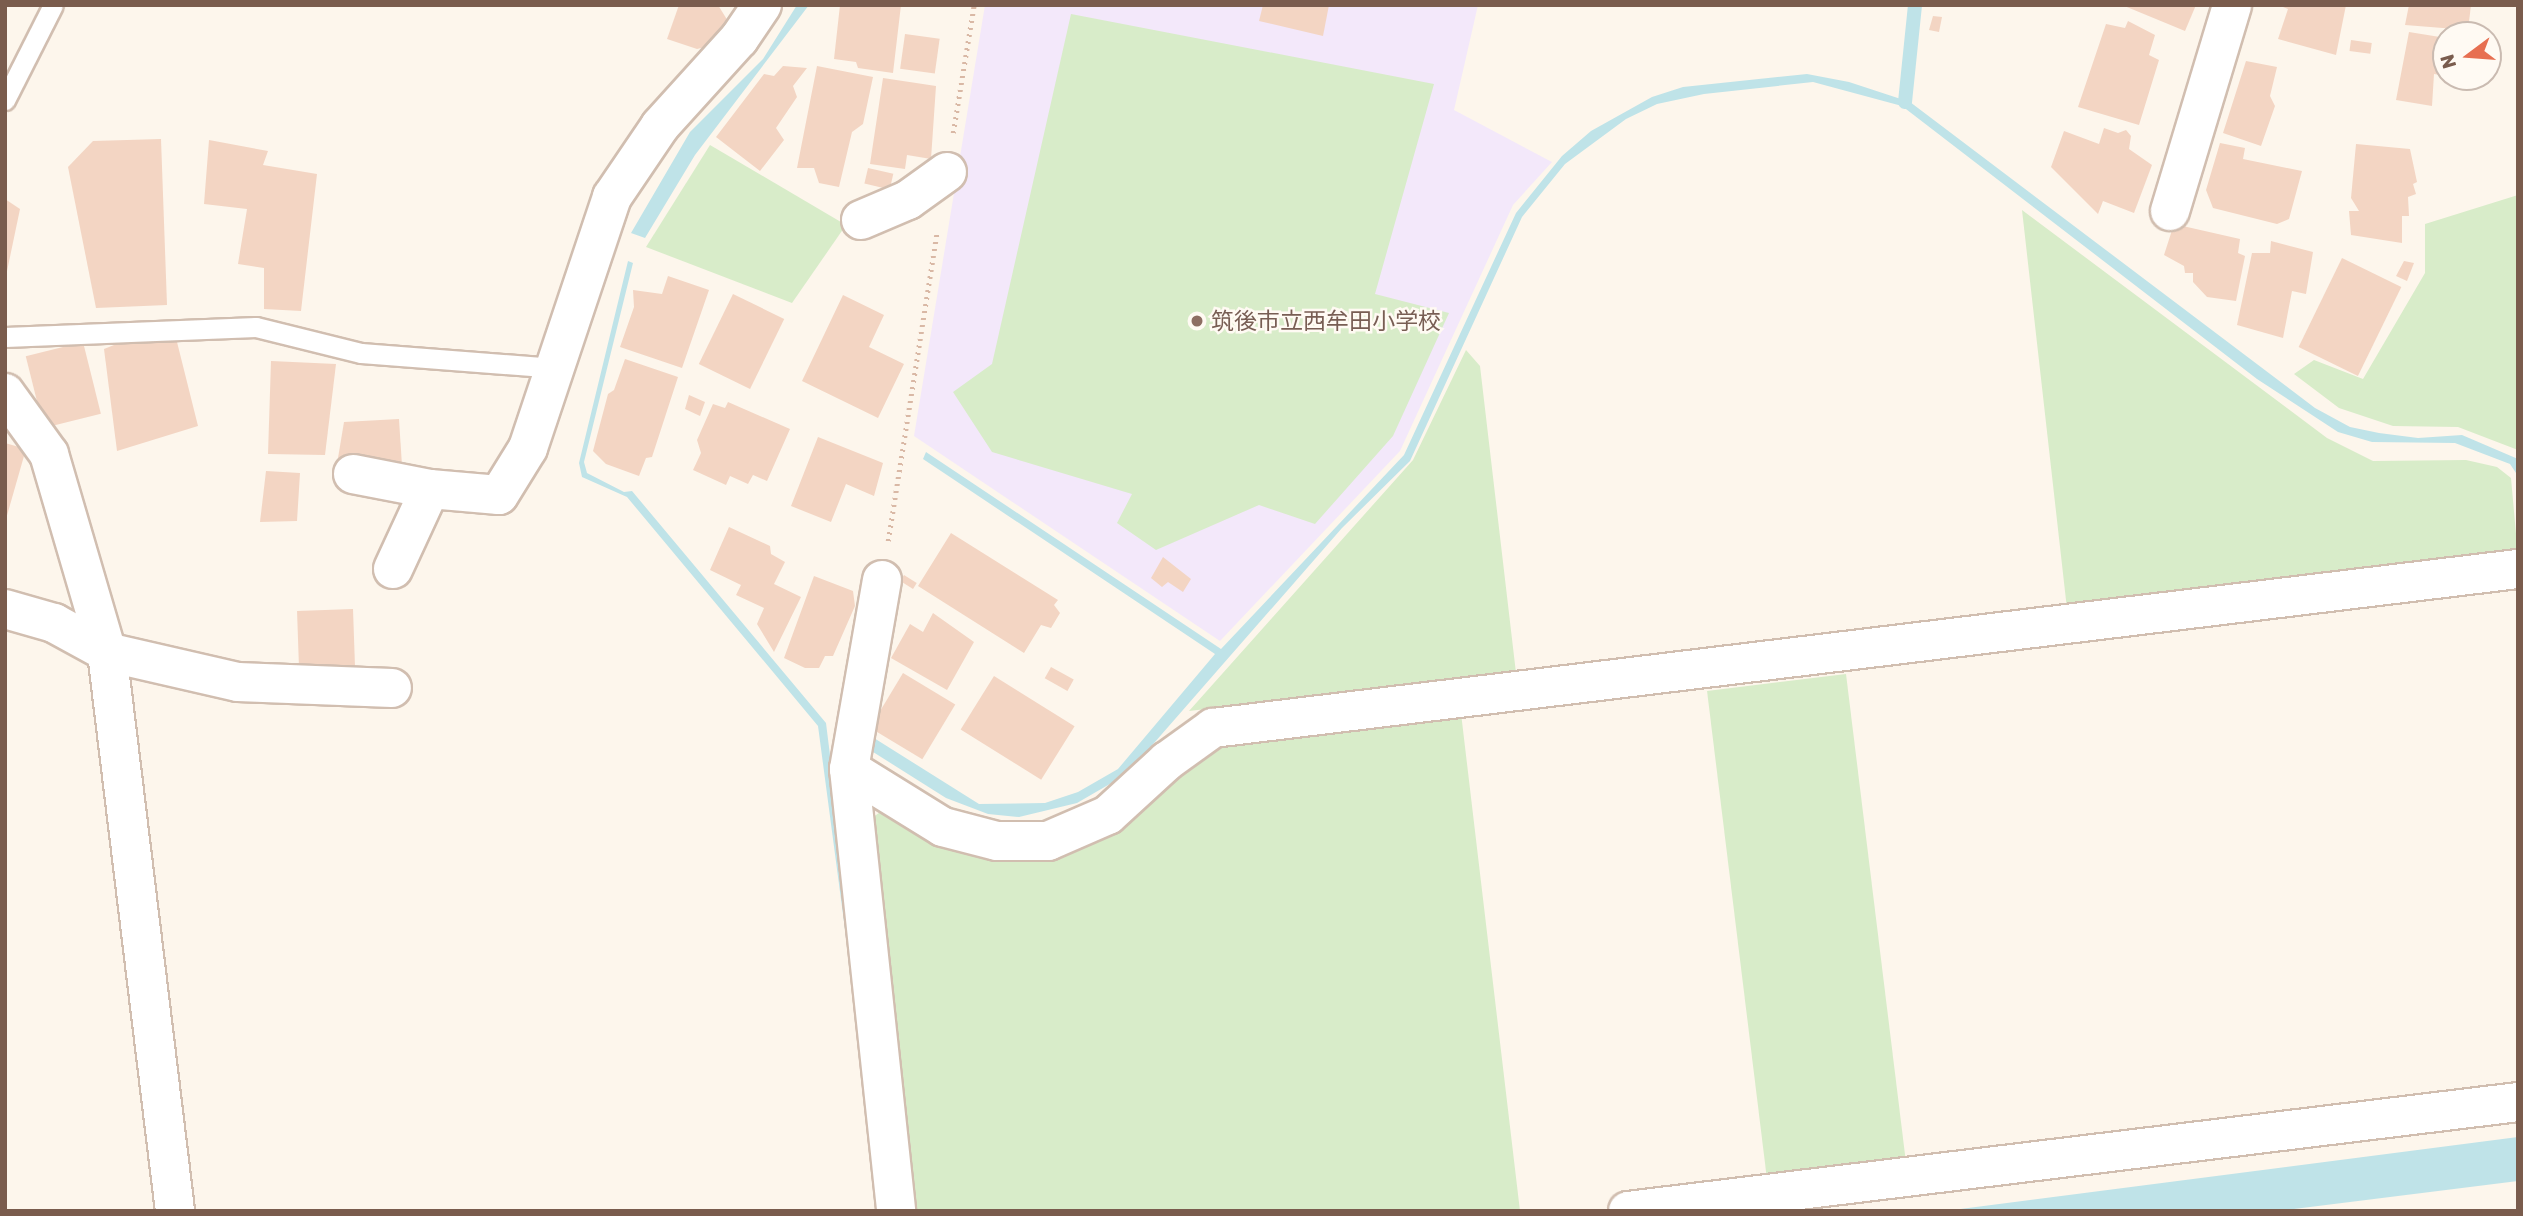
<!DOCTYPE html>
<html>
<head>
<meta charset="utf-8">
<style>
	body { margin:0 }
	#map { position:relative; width:2523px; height:1216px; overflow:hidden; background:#fdf6ec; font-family:Rubik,"Noto Sans JP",sans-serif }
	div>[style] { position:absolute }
	.education>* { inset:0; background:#f3e8fa }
	.green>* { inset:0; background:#d8ecc9; transform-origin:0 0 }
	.water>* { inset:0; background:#bfe3e8 }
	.stream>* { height:14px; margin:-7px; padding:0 7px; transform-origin:7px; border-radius:7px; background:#bfe3e8 }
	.building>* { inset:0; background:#f3d5c3; transform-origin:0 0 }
	.path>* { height:4.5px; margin-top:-2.25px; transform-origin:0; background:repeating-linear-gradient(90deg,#d9b8a5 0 2px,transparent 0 7px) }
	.roads { filter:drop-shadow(2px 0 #d1beb0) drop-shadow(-2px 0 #d1beb0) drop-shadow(0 2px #d1beb0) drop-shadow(0 -2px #d1beb0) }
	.lane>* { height:19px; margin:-9.5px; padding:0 9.5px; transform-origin:9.5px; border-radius:9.5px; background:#fff }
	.street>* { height:38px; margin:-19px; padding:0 19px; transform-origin:19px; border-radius:19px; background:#fff }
	.dots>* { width:19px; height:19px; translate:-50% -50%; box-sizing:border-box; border:4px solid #fffaf3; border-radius:50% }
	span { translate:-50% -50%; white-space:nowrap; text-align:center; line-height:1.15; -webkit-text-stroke:5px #fffaf3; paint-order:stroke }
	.education-label { font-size:23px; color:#785e54 }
	.left { translate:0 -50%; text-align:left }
	.frame { position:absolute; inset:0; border:7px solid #7a5c4d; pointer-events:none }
	.north { position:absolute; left:2432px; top:21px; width:70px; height:70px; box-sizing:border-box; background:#fffaf3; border:2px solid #cabbb1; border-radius:50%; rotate:254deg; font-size:19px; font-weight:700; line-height:28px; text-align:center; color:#7a5c4d }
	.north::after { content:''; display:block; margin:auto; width:24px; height:32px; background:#e76f51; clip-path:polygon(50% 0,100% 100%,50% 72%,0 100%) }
</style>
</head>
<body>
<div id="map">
	<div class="education">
		<i style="clip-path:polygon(985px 5px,1478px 5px,1454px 110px,1552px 162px,1513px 205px,1400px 451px,1220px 641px,914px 436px)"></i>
	</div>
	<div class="green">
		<i style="clip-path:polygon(1071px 14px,1434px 84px,1375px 294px,1449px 313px,1393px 436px,1315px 524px,1259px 505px,1156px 550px,1117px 523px,1132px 494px,992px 452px,953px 392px,992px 364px)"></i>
		<i style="clip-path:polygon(710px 145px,846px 225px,792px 303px,646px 247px)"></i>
		<i style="clip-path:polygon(2518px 195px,2518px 450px,2458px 427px,2393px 426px,2339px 408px,2294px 374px,2314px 360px,2363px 379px,2425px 273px,2425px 224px)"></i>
		<i style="clip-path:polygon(2022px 210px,2327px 438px,2373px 461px,2466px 460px,2497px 467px,2511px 478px,2518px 556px,2067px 609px)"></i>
		<i style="clip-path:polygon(1466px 350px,1480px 366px,1516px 673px,1189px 711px,1413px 460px)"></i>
		<i style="left:1846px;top:674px;width:493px;height:140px;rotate:83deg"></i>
		<i style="clip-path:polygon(1461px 713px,1520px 1211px,913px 1211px,865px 823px,883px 810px,1040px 856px,1212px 741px)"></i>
	</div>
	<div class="water">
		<i style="clip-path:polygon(797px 5px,809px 5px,695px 155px,645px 238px,631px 233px,690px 132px,763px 59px)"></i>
		<i style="clip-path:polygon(1807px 74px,1849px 82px,1910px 102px,2315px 408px,2350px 427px,2379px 433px,2418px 438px,2462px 435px,2518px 459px,2518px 476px,2510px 464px,2455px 443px,2372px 442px,2338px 432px,2257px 379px,1902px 106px,1813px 82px,1704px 94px,1657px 104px,1626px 119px,1565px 164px,1522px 217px,1410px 461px,1342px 528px,1127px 774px,1077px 803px,1019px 817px,988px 814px,946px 798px,862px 745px,866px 733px,979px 804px,1045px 803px,1078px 792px,1118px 769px,1215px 654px,923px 459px,926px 452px,1221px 649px,1404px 455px,1516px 213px,1562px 156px,1591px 131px,1652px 97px,1683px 87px)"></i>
		<i style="clip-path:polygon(628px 261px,633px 263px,584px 462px,587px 473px,624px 492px,632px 491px,826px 723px,870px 1076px,861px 1050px,818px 726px,627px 497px,582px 477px,579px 463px)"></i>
		<i style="clip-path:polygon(2518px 1137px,2518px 1181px,2279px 1211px,1945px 1211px)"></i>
	</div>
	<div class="stream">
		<i style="left:1905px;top:102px;width:98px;rotate:-84.1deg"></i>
	</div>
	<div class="building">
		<i style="clip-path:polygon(679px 5px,718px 5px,739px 39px,697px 49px,667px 39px)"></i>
		<i style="clip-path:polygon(840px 5px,901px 5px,893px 73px,858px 68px,856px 62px,834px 59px)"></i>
		<i style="clip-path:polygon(1263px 5px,1329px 5px,1323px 36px,1259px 21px)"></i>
		<i style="clip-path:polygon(2122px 5px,2196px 5px,2185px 31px)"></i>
		<i style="clip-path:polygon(2278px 5px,2346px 5px,2336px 55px,2278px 39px,2288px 9px)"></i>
		<i style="clip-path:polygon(2409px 5px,2471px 5px,2468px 30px,2405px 25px)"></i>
		<i style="clip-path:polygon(1933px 16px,1942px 17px,1939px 32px,1929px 30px)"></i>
		<i style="clip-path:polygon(2128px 21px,2155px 35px,2149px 55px,2159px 60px,2139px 125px,2078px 107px,2106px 24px,2125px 28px)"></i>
		<i style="clip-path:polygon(2409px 32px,2446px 38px,2446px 76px,2434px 74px,2432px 106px,2396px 100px)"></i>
		<i style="left:905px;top:34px;width:35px;height:35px;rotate:8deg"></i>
		<i style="left:2351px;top:40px;width:21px;height:11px;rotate:8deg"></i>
		<i style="clip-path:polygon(2246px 61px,2277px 67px,2270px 96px,2275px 106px,2261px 146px,2223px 133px)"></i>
		<i style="clip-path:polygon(783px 66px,807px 68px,793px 86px,797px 97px,776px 128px,784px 140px,760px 171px,716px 137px,764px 74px,774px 76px)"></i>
		<i style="clip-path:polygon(817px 66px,873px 77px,863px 124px,852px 132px,839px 187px,819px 183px,814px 168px,797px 168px)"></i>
		<i style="clip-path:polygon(883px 78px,936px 86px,931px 159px,907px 155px,905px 169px,870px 164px)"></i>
		<i style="clip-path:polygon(2104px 128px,2118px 133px,2126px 130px,2131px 136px,2129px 149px,2152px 165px,2134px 213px,2103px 201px,2098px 214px,2051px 167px,2064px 131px,2099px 144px)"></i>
		<i style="clip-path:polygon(161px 139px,167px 305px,96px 308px,68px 167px,93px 141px)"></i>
		<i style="clip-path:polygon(209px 140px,268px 151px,263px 165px,317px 174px,301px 311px,264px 309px,264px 268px,238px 264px,247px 209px,204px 204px)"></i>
		<i style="clip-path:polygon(2220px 143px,2245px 148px,2243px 159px,2302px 171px,2289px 219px,2277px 224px,2213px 208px,2206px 190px)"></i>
		<i style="clip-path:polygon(2356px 144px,2410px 149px,2417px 182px,2413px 184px,2416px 194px,2408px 197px,2409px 216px,2402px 216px,2402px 243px,2351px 235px,2349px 211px,2359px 211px,2351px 198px)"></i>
		<i style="left:868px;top:168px;width:26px;height:16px;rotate:13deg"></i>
		<i style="clip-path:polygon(5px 199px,20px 209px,6px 276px,5px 276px)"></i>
		<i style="clip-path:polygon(2174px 224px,2240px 239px,2238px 253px,2245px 256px,2236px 301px,2207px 297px,2193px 282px,2193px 273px,2185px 273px,2184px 266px,2164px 255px)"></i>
		<i style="clip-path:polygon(2271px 241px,2313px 252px,2306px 294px,2292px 291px,2283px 338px,2237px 325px,2252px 253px,2270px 253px)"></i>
		<i style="left:2342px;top:258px;width:66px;height:99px;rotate:26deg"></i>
		<i style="clip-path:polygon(2404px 261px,2414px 263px,2407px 281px,2396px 276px)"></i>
		<i style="clip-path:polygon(668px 276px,709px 290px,682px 368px,620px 347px,634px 307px,633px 290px,662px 294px)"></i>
		<i style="left:733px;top:294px;width:57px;height:78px;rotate:26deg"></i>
		<i style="clip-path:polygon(843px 295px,884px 315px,869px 347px,904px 364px,878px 418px,802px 381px)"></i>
		<i style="clip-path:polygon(172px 322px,198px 426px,117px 451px,104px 349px)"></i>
		<i style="left:83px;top:342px;width:74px;height:59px;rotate:76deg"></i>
		<i style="clip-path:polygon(625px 359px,678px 377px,652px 457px,646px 458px,639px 476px,606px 464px,593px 451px,608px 394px,614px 390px)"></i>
		<i style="clip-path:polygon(271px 361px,336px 364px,325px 455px,268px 454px)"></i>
		<i style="clip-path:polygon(689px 395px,705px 402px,700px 416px,685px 409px)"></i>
		<i style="clip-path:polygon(728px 402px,790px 429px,767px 481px,753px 475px,748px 484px,730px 476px,726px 485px,693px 470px,701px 453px,697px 440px,713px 404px,725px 408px)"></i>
		<i style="clip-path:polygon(399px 419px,402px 466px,337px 464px,344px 422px)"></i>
		<i style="clip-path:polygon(818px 437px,883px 463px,874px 496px,846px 484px,831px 522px,791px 506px)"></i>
		<i style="clip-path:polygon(5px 443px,26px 449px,6px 519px,5px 519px)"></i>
		<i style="clip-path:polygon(266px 471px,300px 473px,297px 521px,260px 522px)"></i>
		<i style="clip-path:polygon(729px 527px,770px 546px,771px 554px,785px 562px,774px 584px,801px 597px,774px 652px,757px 624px,764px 608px,736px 595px,741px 585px,710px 570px)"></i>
		<i style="clip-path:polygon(951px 533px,1058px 600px,1054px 605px,1060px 613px,1051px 628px,1041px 625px,1024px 653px,918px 586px)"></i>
		<i style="clip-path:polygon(1163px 557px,1191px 579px,1183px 592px,1168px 582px,1162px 587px,1151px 578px)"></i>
		<i style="left:904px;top:575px;width:15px;height:7px;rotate:32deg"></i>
		<i style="clip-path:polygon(814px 576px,853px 591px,855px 606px,833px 656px,825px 656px,819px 668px,805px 668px,784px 658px)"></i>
		<i style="left:353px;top:609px;width:63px;height:56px;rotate:88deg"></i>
		<i style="clip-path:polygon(933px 613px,974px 642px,947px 690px,891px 658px,910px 624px,923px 632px)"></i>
		<i style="left:1051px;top:667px;width:26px;height:13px;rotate:29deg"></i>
		<i style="left:903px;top:673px;width:61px;height:64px;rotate:31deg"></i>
		<i style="left:994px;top:676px;width:95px;height:63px;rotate:32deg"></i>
	</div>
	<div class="path">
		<i style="left:953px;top:133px;width:130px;rotate:-80.7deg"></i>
		<i style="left:888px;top:541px;width:313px;rotate:-81deg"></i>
	</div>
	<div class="roads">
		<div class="lane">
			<i style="left:5px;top:100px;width:106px;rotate:-63.2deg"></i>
			<i style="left:5px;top:337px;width:251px;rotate:-2.3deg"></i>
			<i style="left:256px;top:327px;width:108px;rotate:13.9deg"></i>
			<i style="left:361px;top:353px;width:197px;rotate:4.4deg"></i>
		</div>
		<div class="street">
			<i style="left:2170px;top:211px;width:215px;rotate:-73.2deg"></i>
			<i style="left:861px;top:220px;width:51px;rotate:-23.1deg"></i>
			<i style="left:908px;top:200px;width:48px;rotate:-35.7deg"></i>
			<i style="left:5px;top:393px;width:75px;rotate:54.2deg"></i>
			<i style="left:49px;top:454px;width:206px;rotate:73.7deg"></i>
			<i style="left:107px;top:652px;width:563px;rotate:83.06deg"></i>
			<i style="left:353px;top:474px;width:78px;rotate:11deg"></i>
			<i style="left:430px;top:489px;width:69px;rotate:5deg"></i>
			<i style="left:499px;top:495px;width:55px;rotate:-58.3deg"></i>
			<i style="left:528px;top:448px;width:265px;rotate:-71.5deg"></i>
			<i style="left:612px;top:197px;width:86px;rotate:-55.9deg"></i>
			<i style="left:660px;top:126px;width:118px;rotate:-47.8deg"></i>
			<i style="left:739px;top:39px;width:41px;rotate:-55.9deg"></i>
			<i style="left:393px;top:569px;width:88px;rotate:-65.2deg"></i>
			<i style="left:882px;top:580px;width:192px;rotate:99.9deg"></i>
			<i style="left:849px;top:769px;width:444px;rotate:83.9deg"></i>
			<i style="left:5px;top:609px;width:51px;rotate:15.9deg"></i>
			<i style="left:54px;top:623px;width:60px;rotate:28.7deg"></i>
			<i style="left:107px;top:652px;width:134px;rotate:12.9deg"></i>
			<i style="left:238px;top:682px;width:154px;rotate:2.2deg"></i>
			<i style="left:849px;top:769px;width:110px;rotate:31.7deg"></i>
			<i style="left:943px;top:827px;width:56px;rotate:14.5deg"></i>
			<i style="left:997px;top:841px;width:51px"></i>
			<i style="left:1048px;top:841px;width:65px;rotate:-23.4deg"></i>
			<i style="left:1108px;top:815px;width:80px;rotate:-42.5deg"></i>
			<i style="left:1167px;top:761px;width:57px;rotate:-35.7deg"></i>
			<i style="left:1213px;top:728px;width:1315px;rotate:-6.95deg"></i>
			<i style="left:1628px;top:1211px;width:897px;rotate:-6.98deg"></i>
		</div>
	</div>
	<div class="dots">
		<i style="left:1197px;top:321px;background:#8d6e63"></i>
	</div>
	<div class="education-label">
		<span class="left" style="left:1211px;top:321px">筑後市立西牟田小学校</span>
	</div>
	<div class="frame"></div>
	<div class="north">N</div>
</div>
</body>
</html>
